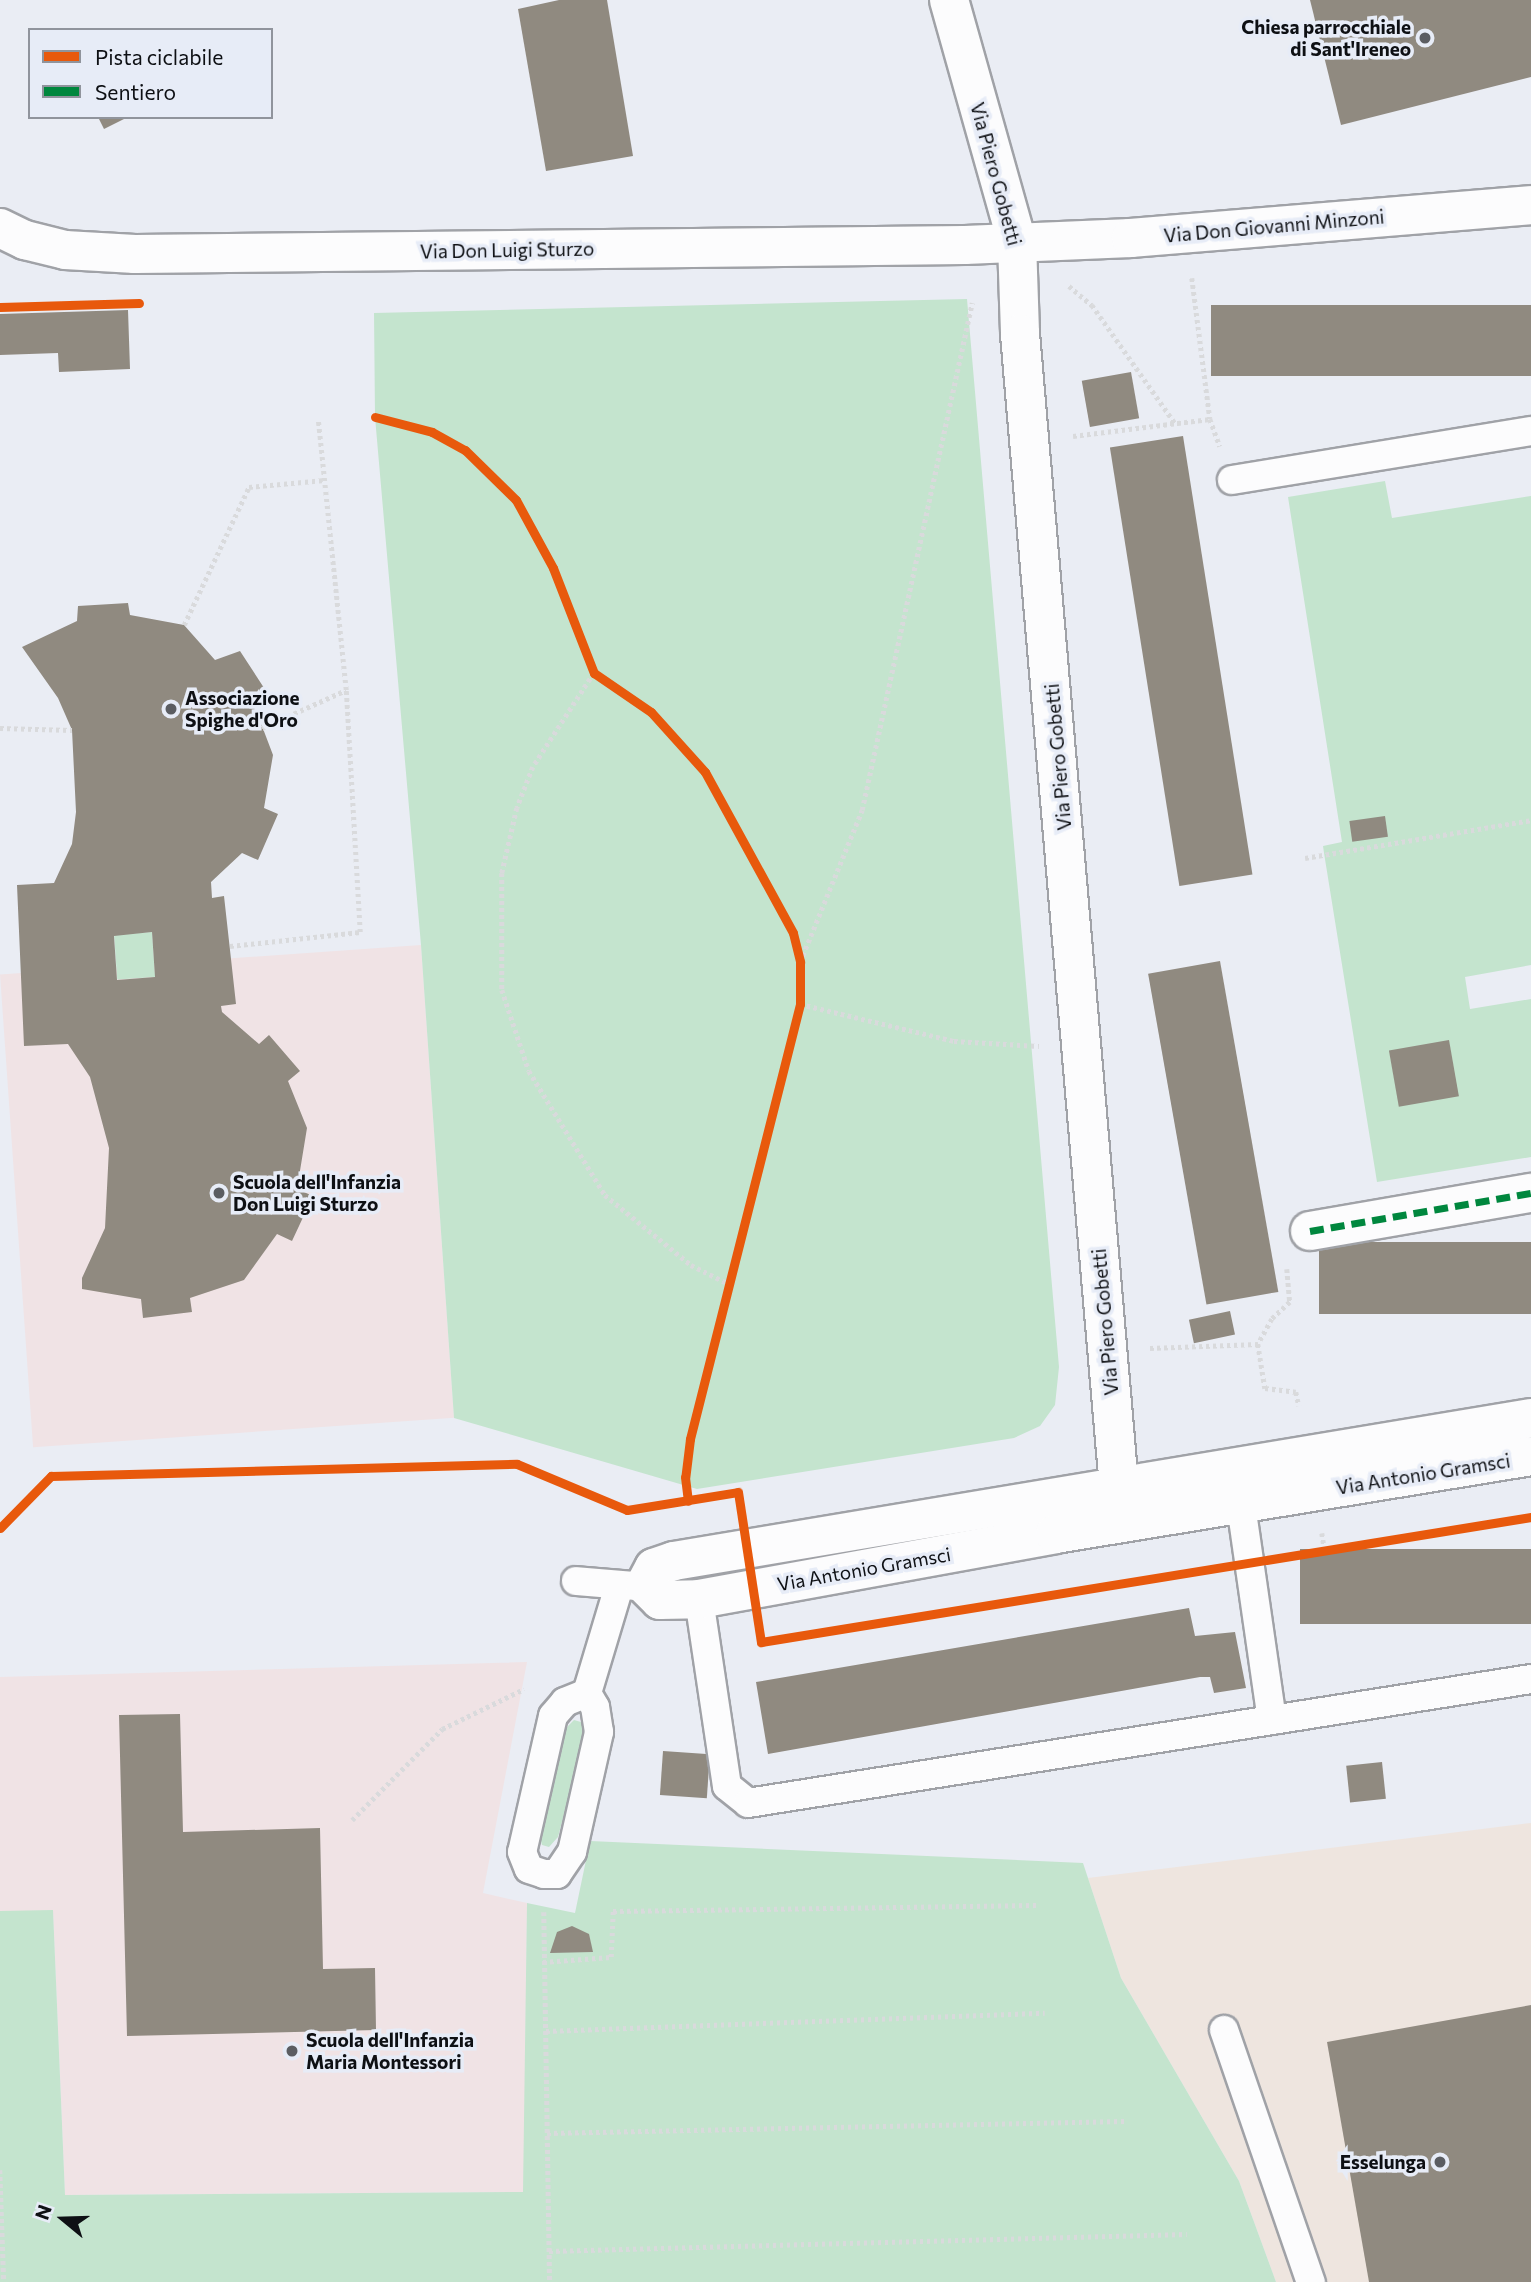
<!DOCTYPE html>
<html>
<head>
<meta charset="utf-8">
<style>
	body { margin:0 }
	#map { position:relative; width:1531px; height:2282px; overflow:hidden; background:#eaedf4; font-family:Commissioner,sans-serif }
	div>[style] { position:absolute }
	.commercial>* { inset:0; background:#eee5df }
	.education>* { inset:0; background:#f0e3e5; transform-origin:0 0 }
	.green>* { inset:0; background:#c4e4ce; transform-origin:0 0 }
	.building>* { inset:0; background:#908a80; transform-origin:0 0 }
	.path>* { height:4.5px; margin-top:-2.25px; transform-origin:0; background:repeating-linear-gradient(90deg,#d9dadc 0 3.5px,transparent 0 7px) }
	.roads { filter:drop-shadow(2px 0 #a0a2a7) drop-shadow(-2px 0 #a0a2a7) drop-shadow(0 2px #a0a2a7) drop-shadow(0 -2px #a0a2a7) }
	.lane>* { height:28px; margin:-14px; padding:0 14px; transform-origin:14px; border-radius:14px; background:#fcfcfd }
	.street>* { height:38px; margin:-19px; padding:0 19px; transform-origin:19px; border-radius:19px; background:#fcfcfd }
	.quiet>* { height:7px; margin-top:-3.5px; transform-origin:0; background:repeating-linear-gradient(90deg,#00873e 0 14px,transparent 0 21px) }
	.cycleway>* { height:9px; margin:-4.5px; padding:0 4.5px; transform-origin:4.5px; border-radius:4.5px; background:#e8590c }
	.dots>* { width:19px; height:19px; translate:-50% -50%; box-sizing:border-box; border:4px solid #e7ecf7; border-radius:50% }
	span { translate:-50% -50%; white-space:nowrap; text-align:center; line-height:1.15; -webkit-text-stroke:7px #e7ecf7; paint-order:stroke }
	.poi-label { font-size:19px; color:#0e1014; font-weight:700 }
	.right { translate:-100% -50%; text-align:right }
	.left { translate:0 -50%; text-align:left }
	.street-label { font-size:19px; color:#0e1014 }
	.legend { position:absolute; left:28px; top:28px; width:245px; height:91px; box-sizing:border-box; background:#e7ecf7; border:2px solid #90949c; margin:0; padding:9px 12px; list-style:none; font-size:21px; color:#0e1014 }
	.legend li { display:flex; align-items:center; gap:14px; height:35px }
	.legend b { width:35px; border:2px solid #90949c }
	.north { position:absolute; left:28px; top:2184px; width:70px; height:70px; -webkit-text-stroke:5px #e7ecf7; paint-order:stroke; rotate:289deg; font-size:19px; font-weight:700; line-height:28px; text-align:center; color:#0e1014 }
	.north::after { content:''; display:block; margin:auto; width:24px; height:32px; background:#0e1014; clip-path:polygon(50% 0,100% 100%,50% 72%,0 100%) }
</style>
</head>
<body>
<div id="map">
	<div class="commercial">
		<i style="clip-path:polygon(1531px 1823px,1531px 2282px,1276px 2282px,1239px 2181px,1121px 1978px,1088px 1878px)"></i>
	</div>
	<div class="education">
		<i style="left:421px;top:945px;width:474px;height:422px;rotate:86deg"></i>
		<i style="clip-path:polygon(527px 1662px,483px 1893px,527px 1903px,524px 2192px,65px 2195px,53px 1911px,0 1911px,0 1677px)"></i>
	</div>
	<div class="green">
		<i style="clip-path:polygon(967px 299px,1059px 1367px,1055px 1405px,1040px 1426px,1014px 1438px,697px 1489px,454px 1418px,421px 945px,375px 417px,374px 313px)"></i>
		<i style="clip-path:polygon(1385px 481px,1392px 518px,1531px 496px,1531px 965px,1465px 977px,1470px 1009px,1531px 999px,1531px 1157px,1377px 1182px,1324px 853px,1323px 846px,1342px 842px,1288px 497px)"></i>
		<i style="left:152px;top:932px;width:45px;height:38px;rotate:86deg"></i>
		<i style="clip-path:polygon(574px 1720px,581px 1722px,585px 1735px,558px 1837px,549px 1847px,542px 1845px,539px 1834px,566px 1728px)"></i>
		<i style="clip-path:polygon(590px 1841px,1083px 1863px,1121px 1978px,1239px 2181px,1276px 2282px,0 2282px,0 1911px,53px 1910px,65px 2195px,523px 2192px,527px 1903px,575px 1913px)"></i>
	</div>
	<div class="building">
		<i style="clip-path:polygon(559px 0,607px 0,633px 156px,546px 171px,518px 9px)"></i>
		<i style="clip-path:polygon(1310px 0,1531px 0,1531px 77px,1341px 125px)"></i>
		<i style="clip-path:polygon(98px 117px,128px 117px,104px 129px)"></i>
		<i style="left:1531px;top:305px;width:71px;height:320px;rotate:90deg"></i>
		<i style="clip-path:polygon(128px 310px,130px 369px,59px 372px,58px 353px,0 355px,0 314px)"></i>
		<i style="left:1131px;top:372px;width:47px;height:50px;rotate:80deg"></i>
		<i style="left:1183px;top:436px;width:444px;height:74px;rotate:81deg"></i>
		<i style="clip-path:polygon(evenodd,128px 603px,130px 615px,184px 625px,215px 660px,240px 651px,266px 691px,254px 705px,273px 755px,264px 808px,278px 814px,258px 860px,242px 853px,211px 882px,212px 898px,224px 896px,236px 1004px,221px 1006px,222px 1012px,259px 1044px,269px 1035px,300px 1071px,288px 1081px,307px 1128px,297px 1189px,313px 1196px,292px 1241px,277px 1234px,244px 1280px,190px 1298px,192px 1312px,143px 1318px,141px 1299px,82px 1289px,82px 1278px,105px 1228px,109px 1148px,90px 1077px,68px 1044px,24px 1046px,17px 885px,54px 883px,72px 844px,76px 812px,72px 730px,58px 698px,22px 647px,77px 621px,78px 606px,128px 603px,152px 932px,155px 977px,117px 980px,114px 936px,152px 932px)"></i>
		<i style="left:1385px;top:816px;width:21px;height:36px;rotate:82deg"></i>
		<i style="left:1220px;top:961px;width:336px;height:73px;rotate:80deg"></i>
		<i style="left:1449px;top:1040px;width:57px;height:61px;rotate:80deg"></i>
		<i style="left:1531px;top:1242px;width:72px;height:212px;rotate:90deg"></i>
		<i style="left:1230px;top:1311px;width:24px;height:42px;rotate:78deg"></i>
		<i style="left:1531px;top:1549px;width:75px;height:231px;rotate:90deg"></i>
		<i style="clip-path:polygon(1189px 1608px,1195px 1636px,1235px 1632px,1246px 1688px,1214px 1693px,1210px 1677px,1200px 1677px,768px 1754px,756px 1682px)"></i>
		<i style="clip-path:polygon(180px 1714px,183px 1832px,320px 1828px,323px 1969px,375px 1968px,376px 2030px,127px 2036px,119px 1715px)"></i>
		<i style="left:663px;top:1751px;width:47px;height:44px;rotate:4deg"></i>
		<i style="left:1382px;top:1762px;width:37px;height:36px;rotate:84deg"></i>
		<i style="clip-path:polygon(572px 1926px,589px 1934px,593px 1952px,550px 1953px,557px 1932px)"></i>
		<i style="clip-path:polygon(1531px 2005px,1531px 2282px,1369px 2282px,1327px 2042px)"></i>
	</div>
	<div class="path">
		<i style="left:1192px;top:278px;width:142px;rotate:82.7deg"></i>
		<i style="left:1069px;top:286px;width:30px;rotate:40deg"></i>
		<i style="left:1092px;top:305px;width:144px;rotate:54.9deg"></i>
		<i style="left:1073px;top:436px;width:138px;rotate:-7.1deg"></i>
		<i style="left:1210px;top:419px;width:29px;rotate:70deg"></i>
		<i style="left:184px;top:625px;width:153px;rotate:-64.8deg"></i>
		<i style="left:249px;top:487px;width:76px;rotate:-5.3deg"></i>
		<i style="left:594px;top:673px;width:112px;rotate:123deg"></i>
		<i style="left:533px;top:767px;width:44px;rotate:111.3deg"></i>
		<i style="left:517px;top:808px;width:67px;rotate:103deg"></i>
		<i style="left:502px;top:873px;width:117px;rotate:90deg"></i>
		<i style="left:502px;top:990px;width:85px;rotate:71.6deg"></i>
		<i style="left:529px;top:1071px;width:145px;rotate:58.5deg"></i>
		<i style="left:605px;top:1195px;width:111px;rotate:39.1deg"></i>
		<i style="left:691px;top:1265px;width:42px;rotate:26.6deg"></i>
		<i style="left:0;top:728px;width:72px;rotate:1.6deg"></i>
		<i style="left:262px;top:728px;width:92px;rotate:-24.3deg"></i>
		<i style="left:1305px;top:858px;width:229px;rotate:-9.5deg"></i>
		<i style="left:230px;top:946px;width:131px;rotate:-6.1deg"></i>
		<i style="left:360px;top:932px;width:242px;rotate:-93.3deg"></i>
		<i style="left:346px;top:690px;width:271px;rotate:-95.9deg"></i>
		<i style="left:800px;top:962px;width:164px;rotate:-67.8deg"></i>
		<i style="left:862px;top:810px;width:519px;rotate:-77.76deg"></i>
		<i style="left:800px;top:1004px;width:158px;rotate:13.5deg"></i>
		<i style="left:954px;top:1041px;width:85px;rotate:3.4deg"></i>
		<i style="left:1287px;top:1269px;width:33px;rotate:85deg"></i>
		<i style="left:1290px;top:1302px;width:25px;rotate:137deg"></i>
		<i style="left:1272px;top:1319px;width:29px;rotate:119deg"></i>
		<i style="left:1258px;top:1344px;width:45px;rotate:81deg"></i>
		<i style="left:1265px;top:1388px;width:31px;rotate:7deg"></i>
		<i style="left:1296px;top:1392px;width:14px;rotate:78deg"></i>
		<i style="left:1150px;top:1348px;width:108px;rotate:-2.1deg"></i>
		<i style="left:1322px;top:1533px;width:18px;rotate:81deg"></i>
		<i style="left:352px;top:1820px;width:128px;rotate:-45.3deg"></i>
		<i style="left:442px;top:1729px;width:91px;rotate:-26deg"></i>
		<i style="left:544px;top:1912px;width:370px;rotate:89.1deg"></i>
		<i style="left:543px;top:1962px;width:68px;rotate:-4.2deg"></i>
		<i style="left:611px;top:1957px;width:46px;rotate:-87.5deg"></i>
		<i style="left:613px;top:1911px;width:423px;rotate:-0.8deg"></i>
		<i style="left:546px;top:2031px;width:499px;rotate:-2.1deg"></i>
		<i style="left:547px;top:2133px;width:578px;rotate:-1.19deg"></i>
		<i style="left:0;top:2170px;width:112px;rotate:88deg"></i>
		<i style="left:549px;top:2251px;width:638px;rotate:-1.53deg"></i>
	</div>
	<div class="roads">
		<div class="lane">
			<i style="left:1232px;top:480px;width:303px;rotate:-9.3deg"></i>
			<i style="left:1241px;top:1505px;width:217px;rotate:81.8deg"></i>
			<i style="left:576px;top:1581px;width:59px;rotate:4.8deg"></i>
			<i style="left:699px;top:1599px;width:189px;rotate:81.5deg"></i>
			<i style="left:727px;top:1786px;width:27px;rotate:39deg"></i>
			<i style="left:748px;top:1803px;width:793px;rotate:-9deg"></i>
			<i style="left:587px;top:1693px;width:24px;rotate:158deg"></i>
			<i style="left:565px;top:1702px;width:18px;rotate:131deg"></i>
			<i style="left:553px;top:1716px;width:139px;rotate:102.8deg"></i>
			<i style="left:522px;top:1852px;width:18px;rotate:68deg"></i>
			<i style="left:529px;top:1869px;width:16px;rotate:18deg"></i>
			<i style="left:544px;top:1874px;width:13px"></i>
			<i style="left:557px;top:1874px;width:27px;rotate:-56deg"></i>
			<i style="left:572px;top:1852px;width:123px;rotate:-77.3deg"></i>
			<i style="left:599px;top:1732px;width:25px;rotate:-99deg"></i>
			<i style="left:595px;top:1707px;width:16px;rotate:-120deg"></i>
			<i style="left:587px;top:1693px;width:112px;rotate:-73.3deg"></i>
			<i style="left:1224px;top:2030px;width:267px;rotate:71deg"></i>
		</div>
		<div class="street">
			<i style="left:949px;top:0;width:251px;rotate:74.3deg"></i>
			<i style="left:1017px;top:242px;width:92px;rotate:88.1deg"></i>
			<i style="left:1020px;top:334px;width:1180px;rotate:85.09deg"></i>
			<i style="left:0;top:228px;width:28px;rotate:26deg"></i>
			<i style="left:25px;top:240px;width:41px;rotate:14deg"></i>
			<i style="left:65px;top:250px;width:70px;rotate:3.3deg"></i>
			<i style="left:135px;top:254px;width:830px;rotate:-0.62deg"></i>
			<i style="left:965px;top:245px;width:166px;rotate:-2.4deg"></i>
			<i style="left:1131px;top:238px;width:401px;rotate:-4.7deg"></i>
			<i style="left:1310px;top:1231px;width:224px;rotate:-9.8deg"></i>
			<i style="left:1531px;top:1418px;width:869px;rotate:170.53deg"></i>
			<i style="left:674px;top:1561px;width:21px;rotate:161deg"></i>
			<i style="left:654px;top:1568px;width:19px;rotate:118deg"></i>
			<i style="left:645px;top:1585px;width:21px;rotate:45deg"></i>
			<i style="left:660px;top:1600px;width:39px;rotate:-1deg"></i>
			<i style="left:699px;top:1599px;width:362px;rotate:-10.3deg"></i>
			<i style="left:1055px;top:1534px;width:482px;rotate:-9.3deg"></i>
		</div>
	</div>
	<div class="quiet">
		<i style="left:1310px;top:1231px;width:224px;rotate:-9.8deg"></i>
	</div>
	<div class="cycleway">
		<i style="left:0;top:307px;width:139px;rotate:-1.6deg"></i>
		<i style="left:375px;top:417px;width:59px;rotate:14.7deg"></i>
		<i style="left:432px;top:432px;width:38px;rotate:29deg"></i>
		<i style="left:465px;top:450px;width:71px;rotate:44.4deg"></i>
		<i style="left:516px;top:500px;width:77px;rotate:61.4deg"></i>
		<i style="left:553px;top:568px;width:113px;rotate:68.7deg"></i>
		<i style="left:594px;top:673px;width:69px;rotate:34.4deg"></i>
		<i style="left:651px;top:712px;width:81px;rotate:48deg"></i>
		<i style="left:705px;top:772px;width:183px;rotate:61.3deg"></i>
		<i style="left:793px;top:933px;width:30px;rotate:76deg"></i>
		<i style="left:800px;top:962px;width:42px;rotate:90deg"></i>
		<i style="left:800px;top:1004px;width:449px;rotate:104.2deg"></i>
		<i style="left:690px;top:1439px;width:38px;rotate:97deg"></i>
		<i style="left:685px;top:1477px;width:24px;rotate:83deg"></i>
		<i style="left:0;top:1528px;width:73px;rotate:-45.6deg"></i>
		<i style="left:51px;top:1476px;width:466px;rotate:-1.5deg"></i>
		<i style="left:517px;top:1464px;width:119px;rotate:22.7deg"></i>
		<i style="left:627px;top:1510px;width:112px;rotate:-9.2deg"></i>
		<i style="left:738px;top:1492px;width:152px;rotate:81.3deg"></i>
		<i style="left:761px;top:1642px;width:780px;rotate:-9.22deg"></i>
	</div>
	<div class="dots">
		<i style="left:1425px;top:38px;background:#5b5d62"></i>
		<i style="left:171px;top:709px;background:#5b5d62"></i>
		<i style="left:219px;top:1193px;background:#5b5d62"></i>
		<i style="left:292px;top:2051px;background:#5b5d62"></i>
		<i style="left:1440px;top:2162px;background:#5b5d62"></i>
	</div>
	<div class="poi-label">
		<span class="right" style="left:1411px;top:38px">Chiesa parrocchiale<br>di Sant'Ireneo</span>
		<span class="left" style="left:185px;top:709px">Associazione<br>Spighe d'Oro</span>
		<span class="left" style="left:233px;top:1193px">Scuola dell'Infanzia<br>Don Luigi Sturzo</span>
		<span class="left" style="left:306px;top:2051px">Scuola dell'Infanzia<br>Maria Montessori</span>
		<span class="right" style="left:1426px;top:2162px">Esselunga</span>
	</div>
	<div class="street-label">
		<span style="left:996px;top:174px;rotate:75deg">Via Piero Gobetti</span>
		<span style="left:1274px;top:226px;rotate:-5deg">Via Don Giovanni Minzoni</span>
		<span style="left:507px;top:250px;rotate:-1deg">Via Don Luigi Sturzo</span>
		<span style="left:1058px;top:757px;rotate:-95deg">Via Piero Gobetti</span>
		<span style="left:1105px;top:1322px;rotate:-95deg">Via Piero Gobetti</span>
		<span style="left:1423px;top:1474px;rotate:-9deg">Via Antonio Gramsci</span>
		<span style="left:864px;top:1569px;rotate:-10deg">Via Antonio Gramsci</span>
	</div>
	<ul class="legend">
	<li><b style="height:9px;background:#e8590c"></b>Pista ciclabile</li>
	<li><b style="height:9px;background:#00873e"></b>Sentiero</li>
	</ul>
	<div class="north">N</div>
</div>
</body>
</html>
